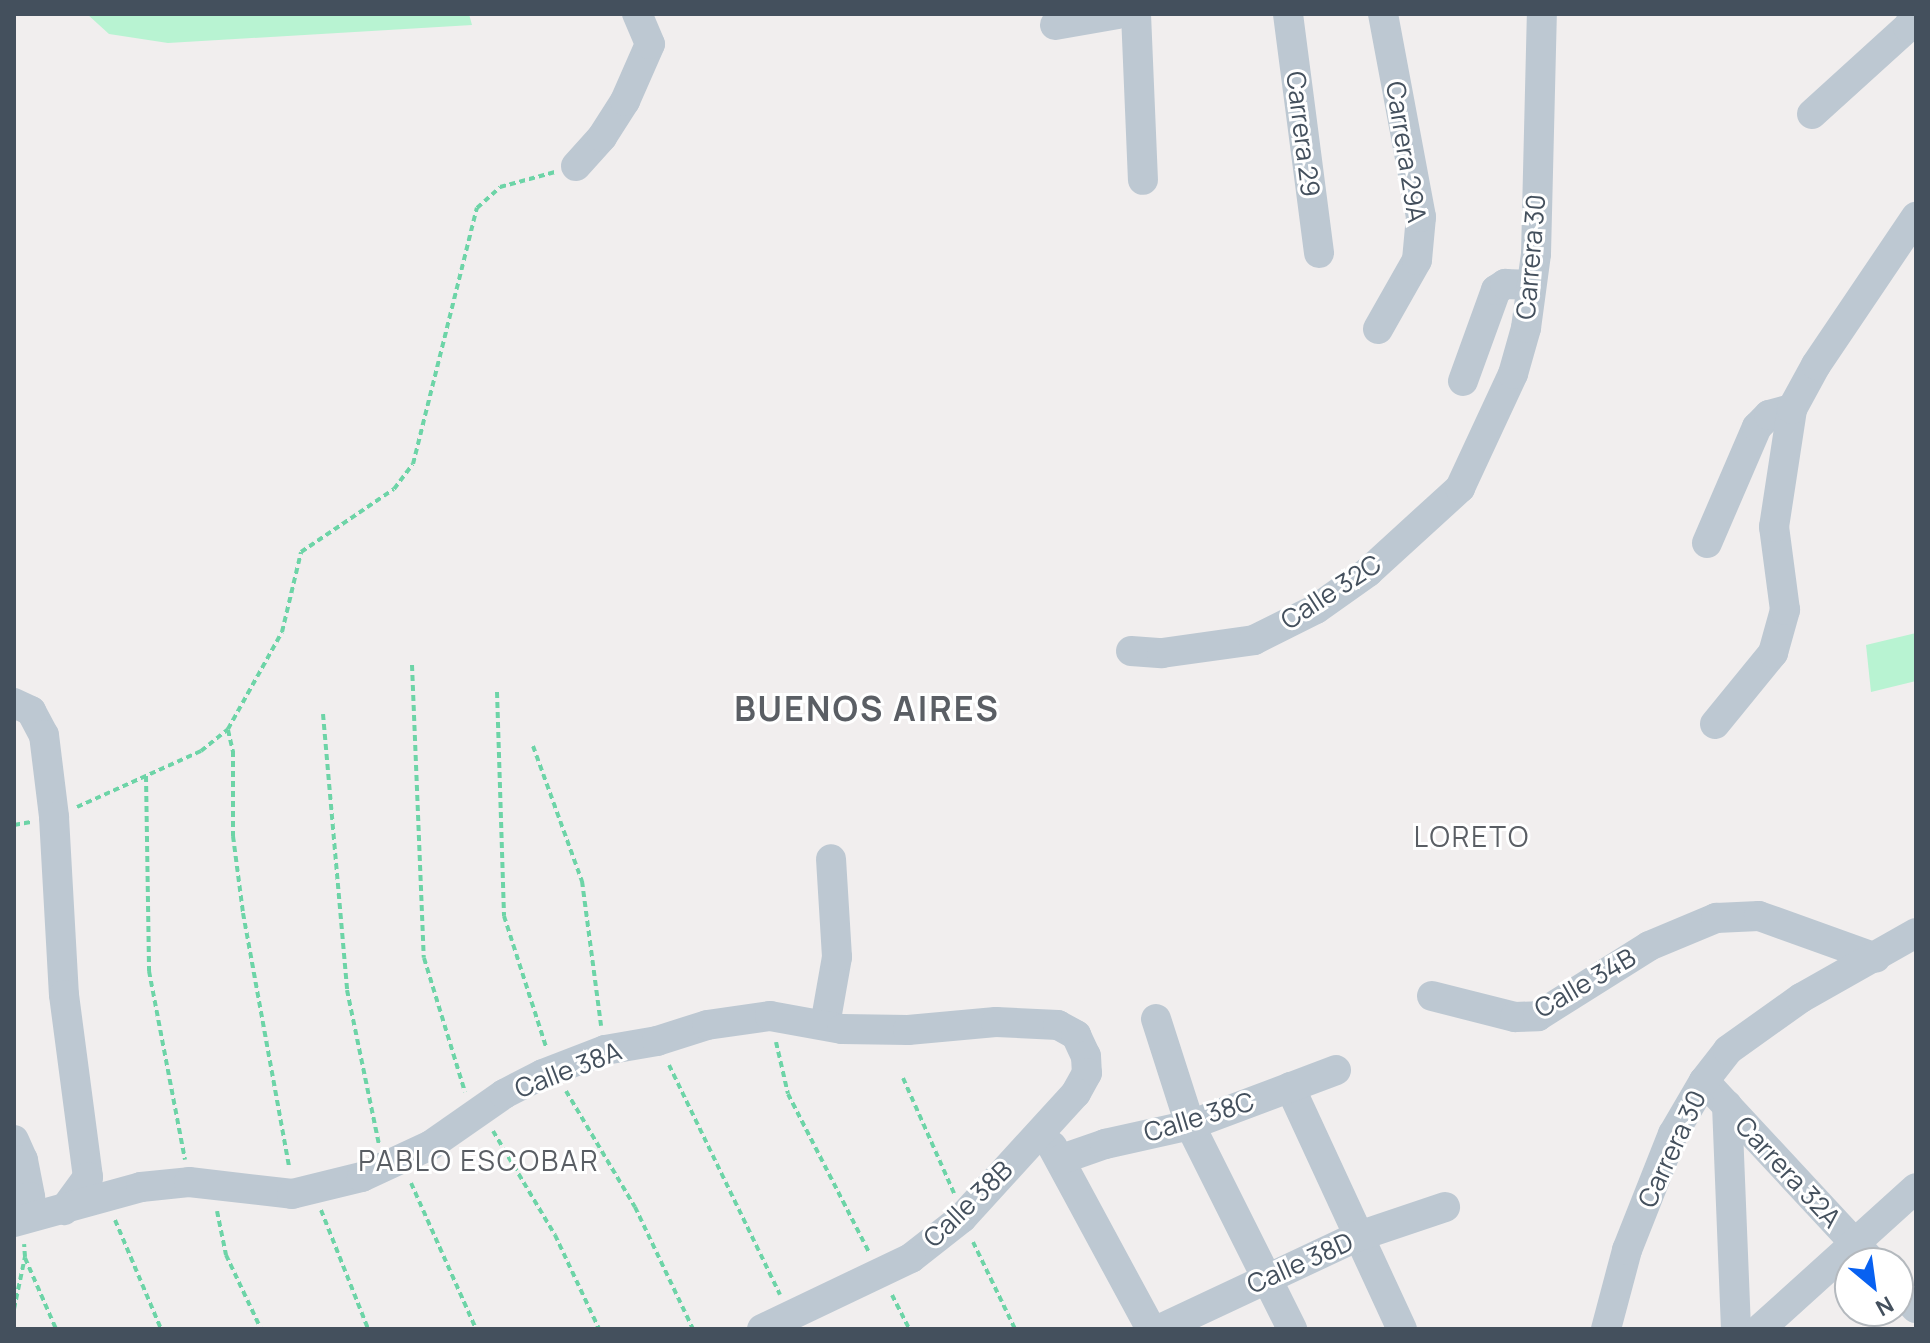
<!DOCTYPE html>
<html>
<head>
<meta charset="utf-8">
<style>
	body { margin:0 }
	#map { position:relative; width:1930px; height:1343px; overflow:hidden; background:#f1eeee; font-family:Manrope,sans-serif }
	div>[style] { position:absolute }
	.green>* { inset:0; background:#b8f3d2 }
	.path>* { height:4px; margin-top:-2px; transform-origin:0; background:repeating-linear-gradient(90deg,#6dd4a7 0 6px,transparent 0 10px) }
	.minor>* { height:30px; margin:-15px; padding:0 15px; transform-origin:15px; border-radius:15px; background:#bdc8d2 }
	span { translate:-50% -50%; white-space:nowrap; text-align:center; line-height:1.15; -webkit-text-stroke:6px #fff; paint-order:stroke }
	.street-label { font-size:26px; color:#44505d }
	.neighbourhood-label { font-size:28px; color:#5a5e64; letter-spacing:2px }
	.district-label { font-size:34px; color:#5a5e64; font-weight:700; letter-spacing:2px }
	.frame { position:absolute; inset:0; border:16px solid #44505d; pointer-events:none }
	.north { position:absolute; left:1834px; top:1247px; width:80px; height:80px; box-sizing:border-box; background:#fff; border:2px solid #b4b9be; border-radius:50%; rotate:151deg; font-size:22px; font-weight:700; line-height:32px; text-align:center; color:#44505d }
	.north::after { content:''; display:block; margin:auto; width:28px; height:36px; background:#0861f1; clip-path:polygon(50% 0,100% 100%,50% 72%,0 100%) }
</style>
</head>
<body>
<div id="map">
	<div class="green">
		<i style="clip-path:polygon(87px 14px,469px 14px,472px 25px,168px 43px,109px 34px)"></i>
		<i style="clip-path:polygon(1916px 633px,1916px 681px,1871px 692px,1866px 645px)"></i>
	</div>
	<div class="path">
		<i style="left:412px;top:665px;width:293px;rotate:87.7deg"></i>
		<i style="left:424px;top:958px;width:140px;rotate:73deg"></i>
		<i style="left:497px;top:692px;width:224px;rotate:88.2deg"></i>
		<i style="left:504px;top:916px;width:138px;rotate:72.2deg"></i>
		<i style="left:323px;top:714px;width:277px;rotate:85deg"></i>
		<i style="left:347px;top:990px;width:157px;rotate:78.3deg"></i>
		<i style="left:228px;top:730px;width:22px;rotate:77deg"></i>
		<i style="left:233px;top:751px;width:85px;rotate:90deg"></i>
		<i style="left:233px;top:836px;width:78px;rotate:82.6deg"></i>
		<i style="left:243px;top:913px;width:258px;rotate:79.7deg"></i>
		<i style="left:533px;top:746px;width:144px;rotate:70.1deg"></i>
		<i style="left:582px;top:881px;width:146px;rotate:82.5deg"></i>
		<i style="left:146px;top:776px;width:195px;rotate:89.1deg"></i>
		<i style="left:149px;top:971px;width:192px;rotate:79.2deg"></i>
		<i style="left:77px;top:807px;width:136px;rotate:-24.3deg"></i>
		<i style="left:201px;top:751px;width:35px;rotate:-39deg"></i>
		<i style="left:228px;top:729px;width:111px;rotate:-60.9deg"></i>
		<i style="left:282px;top:632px;width:82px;rotate:-76.6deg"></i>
		<i style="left:301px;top:552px;width:112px;rotate:-34.1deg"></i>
		<i style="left:394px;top:489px;width:31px;rotate:-53deg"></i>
		<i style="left:413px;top:464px;width:264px;rotate:-76deg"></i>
		<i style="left:477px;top:208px;width:31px;rotate:-42deg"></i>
		<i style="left:500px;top:187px;width:57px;rotate:-15.3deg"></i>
		<i style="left:14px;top:825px;width:17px;rotate:-10deg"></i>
		<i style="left:776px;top:1042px;width:53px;rotate:77deg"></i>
		<i style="left:788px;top:1094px;width:178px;rotate:62.9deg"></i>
		<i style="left:669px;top:1065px;width:255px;rotate:64.2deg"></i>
		<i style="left:903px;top:1078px;width:126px;rotate:66.1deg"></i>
		<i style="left:566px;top:1091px;width:135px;rotate:59.3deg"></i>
		<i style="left:635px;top:1207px;width:135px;rotate:64.6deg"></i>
		<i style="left:493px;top:1131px;width:121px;rotate:59.2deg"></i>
		<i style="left:555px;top:1235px;width:104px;rotate:64.9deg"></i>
		<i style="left:411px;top:1183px;width:160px;rotate:66deg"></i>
		<i style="left:321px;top:1210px;width:128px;rotate:68.4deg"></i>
		<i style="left:217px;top:1211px;width:45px;rotate:78.4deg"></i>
		<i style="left:226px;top:1255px;width:82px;rotate:64.7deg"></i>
		<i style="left:115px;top:1220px;width:118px;rotate:67.1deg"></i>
		<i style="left:973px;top:1242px;width:97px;rotate:64.2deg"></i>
		<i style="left:25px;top:1258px;width:77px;rotate:66.4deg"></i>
		<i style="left:892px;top:1295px;width:38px;rotate:63deg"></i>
		<i style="left:14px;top:1309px;width:53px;rotate:-78.1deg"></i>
		<i style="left:25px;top:1257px;width:13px;rotate:-94deg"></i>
	</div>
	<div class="minor">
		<i style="left:1136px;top:14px;width:166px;rotate:87.6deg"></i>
		<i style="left:1288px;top:14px;width:241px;rotate:82.6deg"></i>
		<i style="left:1055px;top:25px;width:64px;rotate:-9.9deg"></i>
		<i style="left:1812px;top:114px;width:130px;rotate:-42.2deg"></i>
		<i style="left:1908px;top:27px;width:15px;rotate:-62deg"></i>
		<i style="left:576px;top:166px;width:39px;rotate:-48deg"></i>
		<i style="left:602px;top:137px;width:43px;rotate:-57.4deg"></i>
		<i style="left:625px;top:101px;width:62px;rotate:-66.3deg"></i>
		<i style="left:650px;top:44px;width:33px;rotate:-113deg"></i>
		<i style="left:1378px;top:329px;width:79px;rotate:-60.5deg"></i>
		<i style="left:1417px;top:260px;width:43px;rotate:-84.7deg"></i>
		<i style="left:1421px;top:217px;width:207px;rotate:-100.6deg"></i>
		<i style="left:1463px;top:381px;width:97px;rotate:-70.1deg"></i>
		<i style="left:1496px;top:290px;width:11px;rotate:-34deg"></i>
		<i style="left:1505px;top:284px;width:26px;rotate:2deg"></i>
		<i style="left:1707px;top:543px;width:126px;rotate:-66.7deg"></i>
		<i style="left:1757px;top:427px;width:17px;rotate:-45deg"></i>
		<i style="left:1769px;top:415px;width:24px;rotate:-15deg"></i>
		<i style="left:1131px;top:651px;width:31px;rotate:4deg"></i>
		<i style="left:1162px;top:653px;width:93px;rotate:-8deg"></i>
		<i style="left:1254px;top:640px;width:69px;rotate:-26.6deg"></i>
		<i style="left:1316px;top:609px;width:64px;rotate:-35.4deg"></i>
		<i style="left:1368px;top:572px;width:125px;rotate:-42.4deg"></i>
		<i style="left:1460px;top:488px;width:126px;rotate:-65.1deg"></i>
		<i style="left:1513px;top:374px;width:48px;rotate:-74.2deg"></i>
		<i style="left:1526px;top:328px;width:75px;rotate:-82.3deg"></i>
		<i style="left:1536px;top:254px;width:240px;rotate:-88.6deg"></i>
		<i style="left:14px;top:703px;width:19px;rotate:25deg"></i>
		<i style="left:31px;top:711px;width:27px;rotate:62deg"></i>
		<i style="left:44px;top:735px;width:83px;rotate:83deg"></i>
		<i style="left:54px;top:817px;width:178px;rotate:86.8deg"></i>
		<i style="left:64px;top:995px;width:184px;rotate:82.5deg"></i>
		<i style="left:88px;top:1177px;width:41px;rotate:126deg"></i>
		<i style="left:1715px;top:724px;width:92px;rotate:-50.8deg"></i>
		<i style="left:1773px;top:653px;width:45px;rotate:-74.4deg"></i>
		<i style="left:1785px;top:610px;width:84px;rotate:-97.5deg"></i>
		<i style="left:1774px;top:527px;width:119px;rotate:-81.3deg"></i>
		<i style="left:1792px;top:409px;width:50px;rotate:-61.4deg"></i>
		<i style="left:1816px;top:365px;width:179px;rotate:-56deg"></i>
		<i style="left:1432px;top:996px;width:86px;rotate:14.2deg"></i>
		<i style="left:1515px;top:1017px;width:23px;rotate:-2deg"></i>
		<i style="left:1538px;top:1016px;width:131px;rotate:-32.2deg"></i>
		<i style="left:1649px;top:946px;width:73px;rotate:-22.7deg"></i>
		<i style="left:1716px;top:918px;width:43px;rotate:-2.7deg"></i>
		<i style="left:1759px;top:916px;width:124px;rotate:19.7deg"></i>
		<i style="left:1156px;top:1019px;width:111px;rotate:72.2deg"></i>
		<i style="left:1190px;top:1125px;width:228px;rotate:63.4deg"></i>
		<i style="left:825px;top:1025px;width:69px;rotate:-80deg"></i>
		<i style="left:837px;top:957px;width:98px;rotate:-93.5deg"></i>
		<i style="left:1704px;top:1081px;width:248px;rotate:47.1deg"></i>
		<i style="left:1290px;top:1087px;width:267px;rotate:65.2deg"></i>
		<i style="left:1727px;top:1105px;width:224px;rotate:87.7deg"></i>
		<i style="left:14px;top:1140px;width:22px;rotate:66deg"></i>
		<i style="left:23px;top:1160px;width:38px;rotate:79deg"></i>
		<i style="left:30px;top:1197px;width:23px;rotate:113deg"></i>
		<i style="left:1052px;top:1146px;width:208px;rotate:61.6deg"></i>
		<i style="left:1062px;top:1159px;width:46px;rotate:-19.2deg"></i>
		<i style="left:1105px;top:1144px;width:87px;rotate:-12.6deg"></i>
		<i style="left:1190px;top:1125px;width:156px;rotate:-20.6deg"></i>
		<i style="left:14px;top:1222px;width:132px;rotate:-15.4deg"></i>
		<i style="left:141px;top:1187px;width:48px;rotate:-5.9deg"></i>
		<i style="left:189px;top:1182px;width:104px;rotate:6.6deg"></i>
		<i style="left:292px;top:1194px;width:72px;rotate:-13.7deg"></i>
		<i style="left:362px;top:1177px;width:76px;rotate:-24.9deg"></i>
		<i style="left:431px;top:1145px;width:89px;rotate:-34.9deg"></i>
		<i style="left:504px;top:1094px;width:44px;rotate:-27.1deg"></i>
		<i style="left:543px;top:1074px;width:66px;rotate:-21.2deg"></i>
		<i style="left:605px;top:1050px;width:53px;rotate:-9.8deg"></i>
		<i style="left:657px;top:1041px;width:52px;rotate:-17.7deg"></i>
		<i style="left:707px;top:1025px;width:64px;rotate:-8.1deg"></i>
		<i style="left:770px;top:1016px;width:73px;rotate:10.2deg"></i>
		<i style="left:842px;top:1029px;width:66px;rotate:0.9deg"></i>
		<i style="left:908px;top:1030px;width:88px;rotate:-5.2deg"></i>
		<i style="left:996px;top:1022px;width:62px;rotate:2.8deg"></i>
		<i style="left:1058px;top:1025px;width:21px;rotate:29deg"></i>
		<i style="left:1076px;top:1035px;width:23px;rotate:65deg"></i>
		<i style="left:1086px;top:1056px;width:17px;rotate:87deg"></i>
		<i style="left:1087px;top:1073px;width:23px;rotate:119deg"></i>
		<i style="left:1076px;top:1093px;width:169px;rotate:132.4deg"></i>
		<i style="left:962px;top:1218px;width:65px;rotate:141.9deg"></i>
		<i style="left:911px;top:1258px;width:165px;rotate:154.5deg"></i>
		<i style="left:1898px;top:1289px;width:26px;rotate:47deg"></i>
		<i style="left:1160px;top:1329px;width:217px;rotate:-25.1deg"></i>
		<i style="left:1356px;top:1237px;width:94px;rotate:-18.6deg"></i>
		<i style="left:1606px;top:1329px;width:82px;rotate:-75.1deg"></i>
		<i style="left:1627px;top:1250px;width:125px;rotate:-68.4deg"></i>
		<i style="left:1673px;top:1134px;width:61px;rotate:-59.7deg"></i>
		<i style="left:1704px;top:1081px;width:39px;rotate:-52deg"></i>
		<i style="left:1728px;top:1050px;width:90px;rotate:-35.5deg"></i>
		<i style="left:1801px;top:998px;width:132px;rotate:-29.5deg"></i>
		<i style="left:1760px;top:1329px;width:210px;rotate:-42.1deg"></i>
	</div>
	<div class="street-label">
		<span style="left:1303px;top:134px;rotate:83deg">Carrera 29</span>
		<span style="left:1406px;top:152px;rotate:81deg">Carrera 29A</span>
		<span style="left:1531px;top:257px;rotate:-85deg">Carrera 30</span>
		<span style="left:1331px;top:592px;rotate:-33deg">Calle 32C</span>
		<span style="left:1585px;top:983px;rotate:-30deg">Calle 34B</span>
		<span style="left:568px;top:1070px;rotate:-21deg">Calle 38A</span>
		<span style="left:1199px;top:1117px;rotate:-17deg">Calle 38C</span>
		<span style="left:1672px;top:1149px;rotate:-65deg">Carrera 30</span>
		<span style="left:1788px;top:1172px;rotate:47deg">Carrera 32A</span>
		<span style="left:968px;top:1204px;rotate:-44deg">Calle 38B</span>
		<span style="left:1300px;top:1263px;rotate:-24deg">Calle 38D</span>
	</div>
	<div class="neighbourhood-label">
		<span style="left:1472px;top:836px">LORETO</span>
		<span style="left:479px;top:1160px">PABLO ESCOBAR</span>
	</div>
	<div class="district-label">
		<span style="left:867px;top:709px">BUENOS AIRES</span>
	</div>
	<div class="frame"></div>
	<div class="north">N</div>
</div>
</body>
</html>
